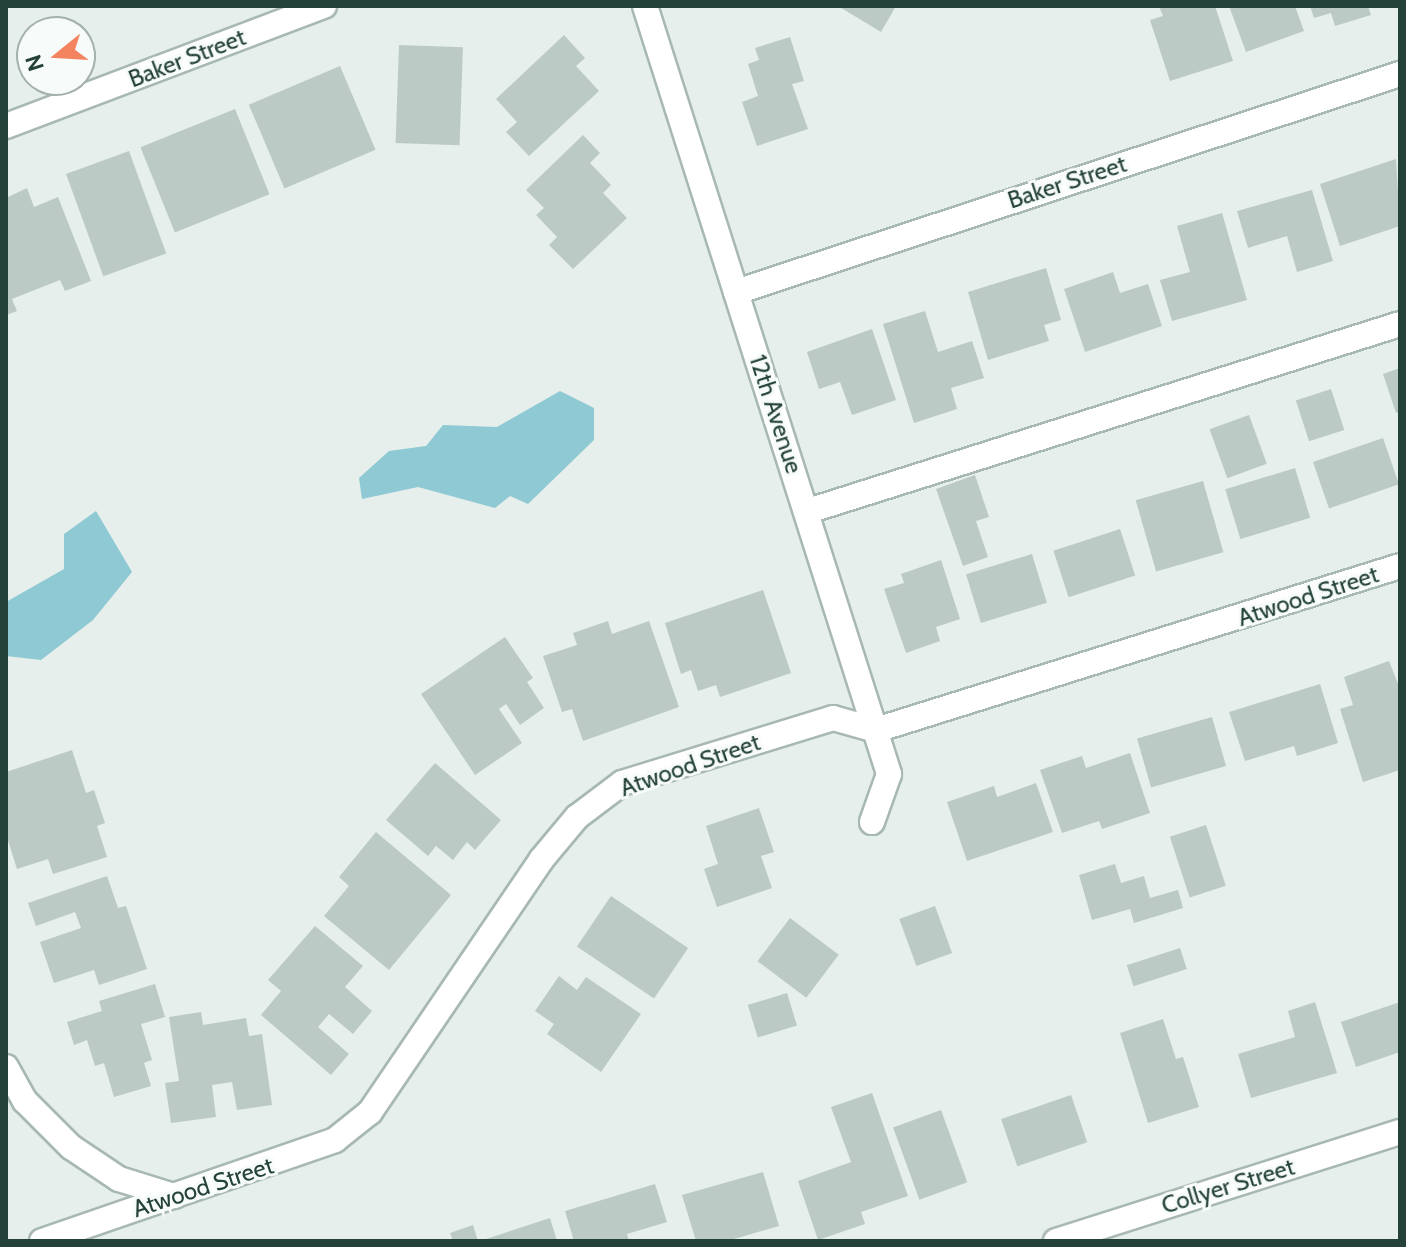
<!DOCTYPE html>
<html>
<head>
<meta charset="utf-8">
<style>
	body { margin:0 }
	#map { position:relative; width:1406px; height:1247px; overflow:hidden; background:#e6efeb; font-family:Cabin,sans-serif }
	div>[style] { position:absolute }
	.water>* { inset:0; background:#8ec9d4 }
	.building>* { inset:0; background:#bbcac4; transform-origin:0 0 }
	.roads { filter:drop-shadow(2px 0 #a8b8b2) drop-shadow(-2px 0 #a8b8b2) drop-shadow(0 2px #a8b8b2) drop-shadow(0 -2px #a8b8b2) }
	.minor>* { height:24px; margin:-12px; padding:0 12px; transform-origin:12px; border-radius:12px; background:#fff }
	span { translate:-50% -50%; white-space:nowrap; text-align:center; line-height:1.15; -webkit-text-stroke:6px #f7fbf9; paint-order:stroke }
	.street-label { font-size:24px; color:#24423a }
	.frame { position:absolute; inset:0; border:8px solid #24423a; pointer-events:none }
	.north { position:absolute; left:16px; top:16px; width:80px; height:80px; box-sizing:border-box; background:#f7fbf9; border:2px solid #a3b1ad; border-radius:50%; rotate:252deg; font-size:22px; font-weight:700; line-height:32px; text-align:center; color:#24423a }
	.north::after { content:''; display:block; margin:auto; width:28px; height:36px; background:#f4845f; clip-path:polygon(50% 0,100% 100%,50% 72%,0 100%) }
</style>
</head>
<body>
<div id="map">
	<div class="water">
		<i style="clip-path:polygon(560px 391px,594px 408px,594px 440px,528px 504px,510px 496px,495px 508px,418px 487px,362px 499px,359px 478px,389px 451px,426px 446px,443px 425px,497px 427px)"></i>
		<i style="clip-path:polygon(96px 511px,132px 572px,93px 620px,41px 660px,6px 656px,6px 602px,64px 569px,64px 534px)"></i>
	</div>
	<div class="building">
		<i style="clip-path:polygon(838px 6px,896px 6px,881px 32px)"></i>
		<i style="clip-path:polygon(1159px 6px,1215px 6px,1233px 61px,1170px 81px,1150px 20px,1163px 16px)"></i>
		<i style="clip-path:polygon(1229px 6px,1295px 6px,1304px 31px,1246px 52px)"></i>
		<i style="clip-path:polygon(1310px 6px,1368px 6px,1371px 15px,1335px 26px,1331px 13px,1314px 18px)"></i>
		<i style="clip-path:polygon(564px 35px,585px 58px,576px 66px,599px 91px,529px 156px,506px 132px,517px 122px,496px 99px)"></i>
		<i style="clip-path:polygon(790px 37px,804px 81px,792px 84px,808px 129px,757px 146px,742px 102px,758px 96px,748px 64px,759px 60px,755px 48px)"></i>
		<i style="left:399px;top:45px;width:64px;height:98px;rotate:2deg"></i>
		<i style="left:340px;top:66px;width:91px;height:99px;rotate:67deg"></i>
		<i style="left:235px;top:109px;width:92px;height:102px;rotate:68deg"></i>
		<i style="clip-path:polygon(583px 135px,600px 153px,590px 163px,611px 185px,603px 193px,627px 218px,573px 269px,549px 245px,557px 237px,536px 215px,544px 208px,526px 190px)"></i>
		<i style="left:129px;top:151px;width:109px;height:67px;rotate:70deg"></i>
		<i style="clip-path:polygon(1396px 159px,1400px 226px,1340px 246px,1320px 184px)"></i>
		<i style="clip-path:polygon(27px 188px,34px 207px,58px 197px,91px 281px,65px 291px,60px 280px,12px 299px,17px 311px,6px 315px,6px 198px)"></i>
		<i style="clip-path:polygon(1312px 190px,1333px 261px,1297px 272px,1287px 236px,1248px 248px,1237px 211px)"></i>
		<i style="clip-path:polygon(1222px 213px,1247px 300px,1172px 321px,1160px 280px,1190px 272px,1177px 226px)"></i>
		<i style="clip-path:polygon(1046px 268px,1061px 320px,1044px 325px,1049px 341px,988px 360px,968px 292px)"></i>
		<i style="clip-path:polygon(1113px 272px,1120px 293px,1148px 284px,1162px 326px,1085px 352px,1064px 289px)"></i>
		<i style="clip-path:polygon(925px 311px,938px 352px,972px 341px,984px 378px,951px 388px,957px 409px,914px 423px,883px 324px)"></i>
		<i style="clip-path:polygon(872px 329px,896px 400px,852px 415px,840px 382px,819px 389px,807px 352px)"></i>
		<i style="clip-path:polygon(1400px 368px,1400px 412px,1396px 413px,1383px 374px)"></i>
		<i style="left:1331px;top:389px;width:43px;height:37px;rotate:72deg"></i>
		<i style="left:1249px;top:415px;width:52px;height:42px;rotate:70deg"></i>
		<i style="left:1383px;top:438px;width:49px;height:74px;rotate:71deg"></i>
		<i style="left:1295px;top:468px;width:52px;height:73px;rotate:73deg"></i>
		<i style="clip-path:polygon(975px 475px,989px 517px,976px 521px,988px 557px,963px 566px,936px 489px)"></i>
		<i style="left:1203px;top:481px;width:74px;height:70px;rotate:74deg"></i>
		<i style="left:1120px;top:529px;width:49px;height:70px;rotate:72deg"></i>
		<i style="left:1032px;top:554px;width:51px;height:69px;rotate:73deg"></i>
		<i style="clip-path:polygon(941px 560px,960px 619px,936px 627px,940px 641px,906px 653px,884px 589px,904px 583px,901px 574px)"></i>
		<i style="clip-path:polygon(763px 590px,791px 673px,720px 697px,716px 685px,698px 691px,691px 670px,681px 674px,665px 623px)"></i>
		<i style="clip-path:polygon(608px 621px,612px 634px,649px 621px,679px 707px,583px 741px,572px 709px,562px 712px,543px 656px,577px 645px,573px 633px)"></i>
		<i style="clip-path:polygon(505px 637px,533px 678px,527px 682px,544px 708px,520px 725px,506px 704px,499px 709px,522px 743px,475px 775px,421px 694px)"></i>
		<i style="clip-path:polygon(1389px 661px,1400px 689px,1400px 770px,1363px 782px,1340px 709px,1353px 705px,1344px 677px)"></i>
		<i style="clip-path:polygon(1320px 684px,1338px 743px,1297px 756px,1294px 746px,1245px 761px,1229px 712px)"></i>
		<i style="left:1212px;top:717px;width:51px;height:78px;rotate:74deg"></i>
		<i style="clip-path:polygon(72px 750px,86px 793px,94px 790px,105px 823px,97px 826px,107px 857px,53px 874px,48px 859px,17px 869px,6px 834px,6px 772px)"></i>
		<i style="clip-path:polygon(1130px 753px,1150px 813px,1102px 829px,1099px 821px,1062px 833px,1040px 770px,1082px 756px,1086px 768px)"></i>
		<i style="clip-path:polygon(435px 763px,501px 820px,475px 850px,467px 842px,453px 860px,436px 846px,428px 856px,386px 820px)"></i>
		<i style="clip-path:polygon(1036px 783px,1053px 832px,967px 861px,947px 802px,994px 786px,997px 797px)"></i>
		<i style="clip-path:polygon(759px 808px,774px 852px,761px 856px,772px 888px,717px 907px,704px 869px,718px 864px,706px 826px)"></i>
		<i style="left:1206px;top:825px;width:64px;height:38px;rotate:72deg"></i>
		<i style="clip-path:polygon(376px 832px,451px 895px,389px 970px,324px 916px,349px 886px,339px 877px)"></i>
		<i style="clip-path:polygon(1115px 864px,1121px 883px,1144px 876px,1150px 898px,1178px 890px,1183px 908px,1134px 923px,1130px 909px,1092px 920px,1079px 875px)"></i>
		<i style="clip-path:polygon(107px 876px,118px 908px,126px 906px,147px 969px,99px 985px,94px 970px,54px 983px,40px 942px,81px 928px,75px 912px,36px 926px,28px 903px)"></i>
		<i style="left:611px;top:896px;width:93px;height:61px;rotate:34deg"></i>
		<i style="left:935px;top:906px;width:50px;height:38px;rotate:70deg"></i>
		<i style="left:790px;top:918px;width:61px;height:54px;rotate:37deg"></i>
		<i style="clip-path:polygon(315px 926px,363px 966px,345px 987px,372px 1011px,353px 1034px,329px 1014px,318px 1027px,349px 1054px,331px 1075px,261px 1015px,281px 991px,268px 980px)"></i>
		<i style="left:1180px;top:948px;width:22px;height:56px;rotate:72deg"></i>
		<i style="clip-path:polygon(559px 976px,577px 990px,586px 977px,641px 1014px,601px 1072px,547px 1034px,554px 1024px,535px 1011px)"></i>
		<i style="clip-path:polygon(155px 984px,165px 1017px,141px 1024px,152px 1060px,144px 1063px,151px 1086px,114px 1097px,104px 1063px,95px 1066px,87px 1040px,74px 1045px,67px 1022px,102px 1011px,99px 1001px)"></i>
		<i style="left:787px;top:993px;width:34px;height:41px;rotate:73deg"></i>
		<i style="clip-path:polygon(1315px 1002px,1337px 1073px,1251px 1098px,1238px 1054px,1295px 1037px,1288px 1011px)"></i>
		<i style="clip-path:polygon(1400px 1002px,1400px 1052px,1356px 1067px,1341px 1022px)"></i>
		<i style="clip-path:polygon(201px 1012px,203px 1025px,246px 1018px,249px 1036px,262px 1034px,272px 1105px,237px 1110px,232px 1082px,212px 1085px,216px 1117px,171px 1123px,165px 1083px,179px 1081px,169px 1017px)"></i>
		<i style="clip-path:polygon(1163px 1019px,1176px 1059px,1183px 1057px,1199px 1107px,1148px 1123px,1120px 1033px)"></i>
		<i style="clip-path:polygon(872px 1093px,908px 1196px,861px 1212px,865px 1224px,818px 1240px,798px 1181px,851px 1162px,831px 1107px)"></i>
		<i style="left:1071px;top:1095px;width:50px;height:74px;rotate:71deg"></i>
		<i style="left:941px;top:1110px;width:77px;height:51px;rotate:70deg"></i>
		<i style="clip-path:polygon(763px 1172px,779px 1226px,727px 1241px,696px 1241px,682px 1195px)"></i>
		<i style="clip-path:polygon(655px 1184px,667px 1222px,627px 1234px,629px 1241px,574px 1241px,565px 1211px)"></i>
		<i style="clip-path:polygon(550px 1218px,557px 1241px,483px 1241px,483px 1240px)"></i>
		<i style="clip-path:polygon(473px 1225px,478px 1241px,453px 1241px,450px 1233px)"></i>
	</div>
	<div class="roads">
		<div class="minor">
			<i style="left:645px;top:6px;width:806px;rotate:72.37deg"></i>
			<i style="left:889px;top:774px;width:51px;rotate:109.5deg"></i>
			<i style="left:6px;top:126px;width:340px;rotate:-20.7deg"></i>
			<i style="left:736px;top:292px;width:699px;rotate:-18.18deg"></i>
			<i style="left:808px;top:511px;width:621px;rotate:-17.53deg"></i>
			<i style="left:6px;top:1067px;width:39px;rotate:61deg"></i>
			<i style="left:25px;top:1101px;width:65px;rotate:45deg"></i>
			<i style="left:71px;top:1147px;width:58px;rotate:33.7deg"></i>
			<i style="left:119px;top:1179px;width:58px;rotate:17.2deg"></i>
			<i style="left:42px;top:1241px;width:310px;rotate:-19deg"></i>
			<i style="left:335px;top:1140px;width:45px;rotate:-38.7deg"></i>
			<i style="left:370px;top:1112px;width:305px;rotate:-55.8deg"></i>
			<i style="left:541px;top:860px;width:56px;rotate:-50.1deg"></i>
			<i style="left:577px;top:817px;width:56px;rotate:-37.1deg"></i>
			<i style="left:622px;top:783px;width:221px;rotate:-17.1deg"></i>
			<i style="left:833px;top:718px;width:45px;rotate:15.6deg"></i>
			<i style="left:876px;top:730px;width:549px;rotate:-17.38deg"></i>
			<i style="left:1056px;top:1241px;width:361px;rotate:-17.6deg"></i>
		</div>
	</div>
	<div class="street-label">
		<span style="left:187px;top:58px;rotate:-21deg">Baker Street</span>
		<span style="left:1067px;top:182px;rotate:-18deg">Baker Street</span>
		<span style="left:776px;top:414px;rotate:72deg">12th Avenue</span>
		<span style="left:1308px;top:596px;rotate:-18deg">Atwood Street</span>
		<span style="left:690px;top:765px;rotate:-19deg">Atwood Street</span>
		<span style="left:1228px;top:1186px;rotate:-17deg">Collyer Street</span>
		<span style="left:203px;top:1187px;rotate:-18deg">Atwood Street</span>
	</div>
	<div class="frame"></div>
	<div class="north">N</div>
</div>
</body>
</html>
